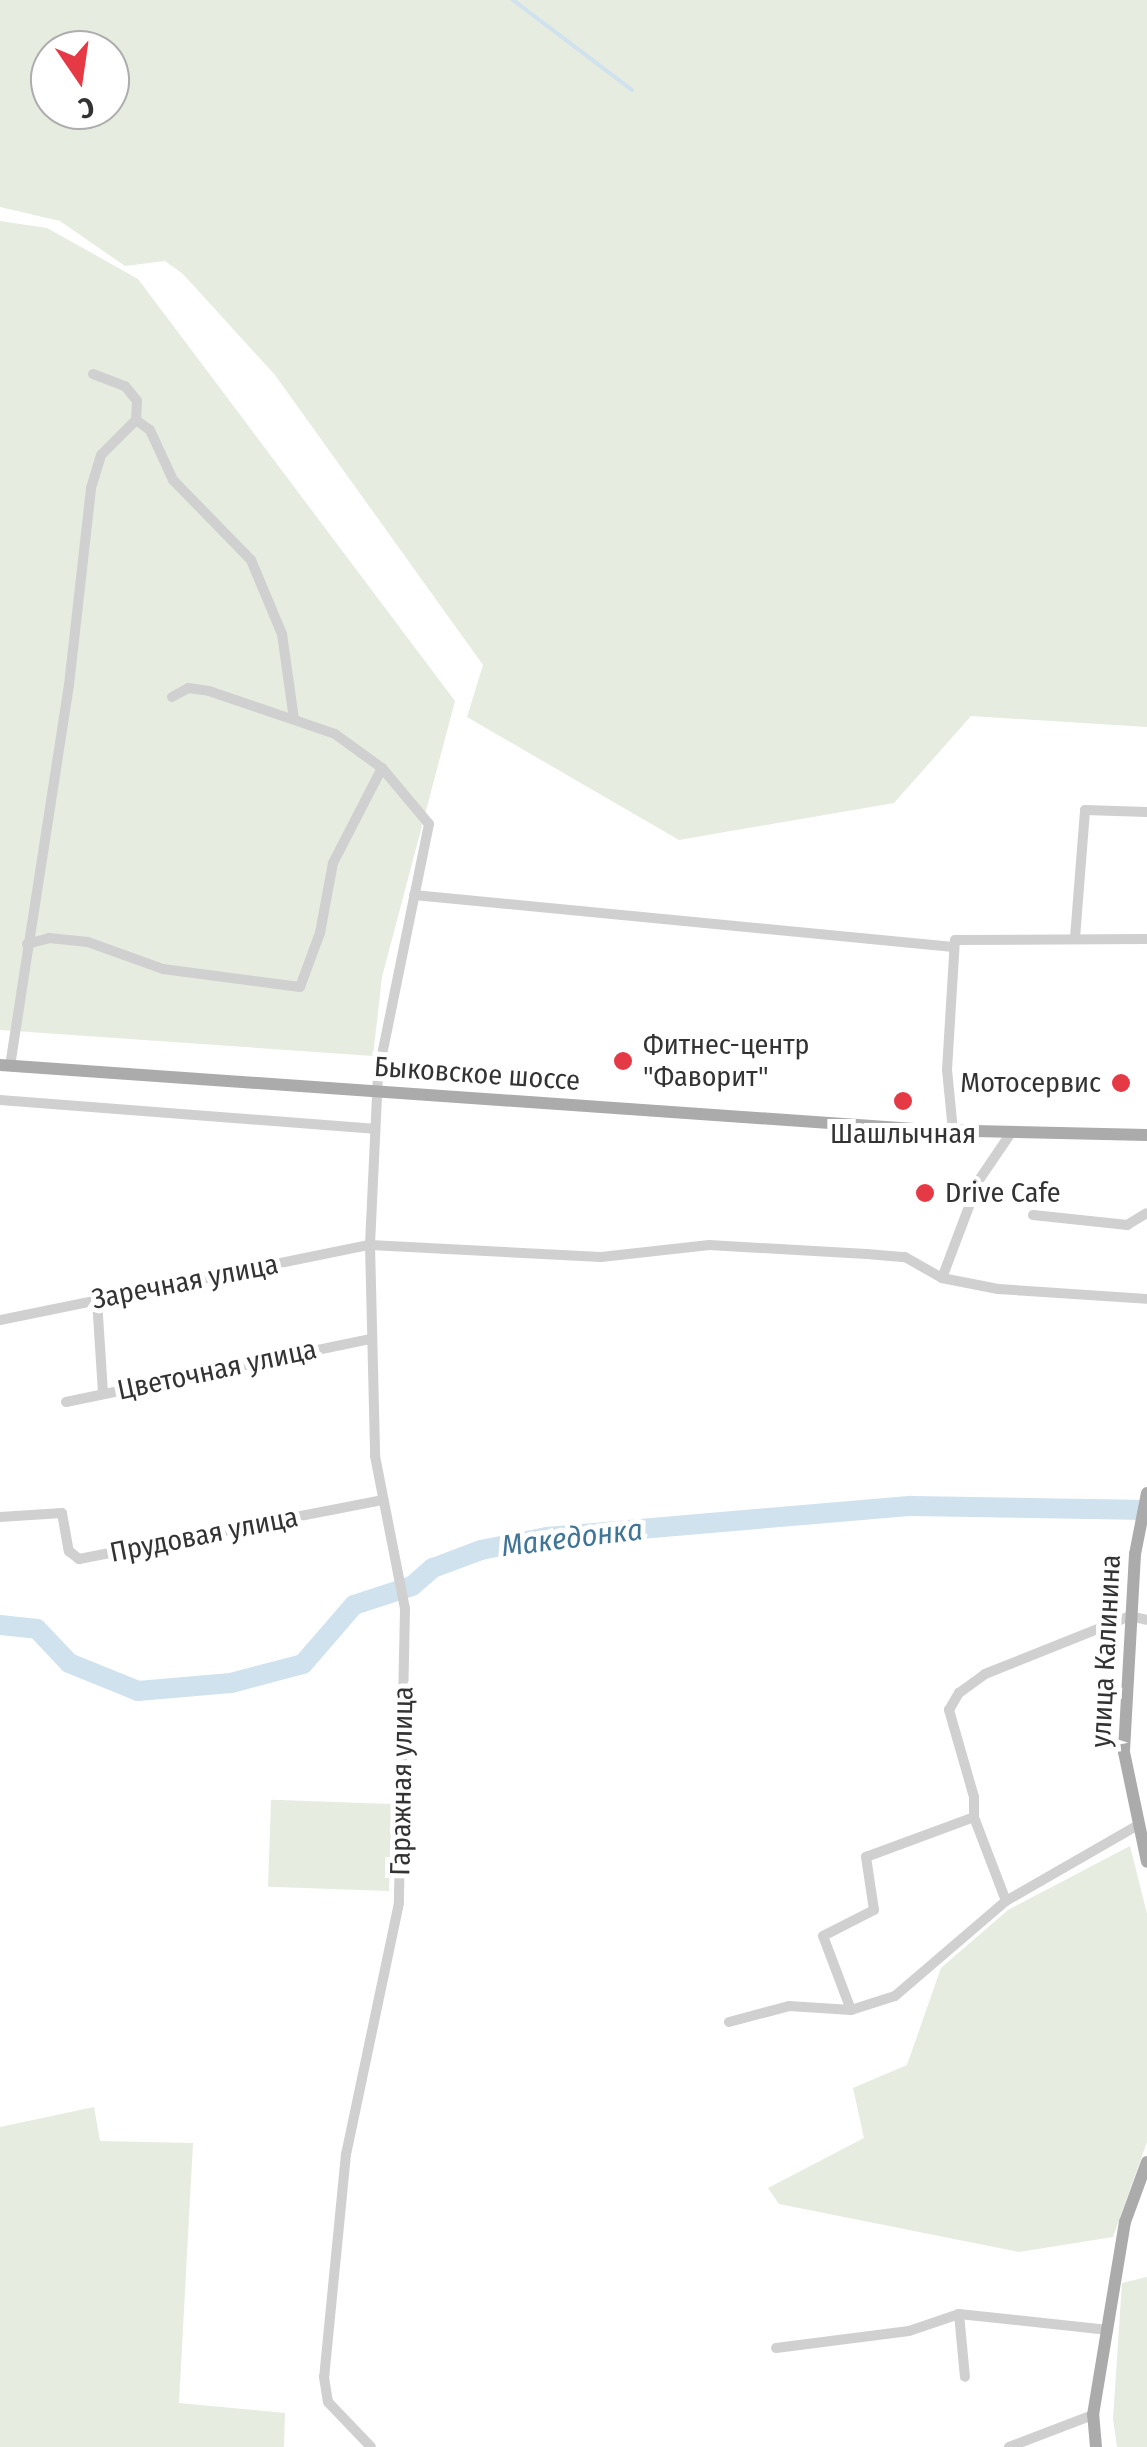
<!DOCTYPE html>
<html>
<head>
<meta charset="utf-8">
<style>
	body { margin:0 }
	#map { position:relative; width:1147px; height:2447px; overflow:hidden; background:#fff; font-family:"Fira Sans Condensed",sans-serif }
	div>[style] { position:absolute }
	.green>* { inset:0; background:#e6ecdf; transform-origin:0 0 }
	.stream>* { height:4px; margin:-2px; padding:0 2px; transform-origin:2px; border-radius:2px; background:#cfe2ee }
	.river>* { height:20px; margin:-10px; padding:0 10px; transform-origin:10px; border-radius:10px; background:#cfe2ee }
	.minor>* { height:10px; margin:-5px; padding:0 5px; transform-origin:5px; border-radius:5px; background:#d0d0d0 }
	.major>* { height:12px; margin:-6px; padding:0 6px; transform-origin:6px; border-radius:6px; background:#ababab }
	.dots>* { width:28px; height:28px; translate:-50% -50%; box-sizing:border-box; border:5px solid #fff; border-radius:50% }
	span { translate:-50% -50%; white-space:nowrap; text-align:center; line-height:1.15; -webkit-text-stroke:10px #fff; paint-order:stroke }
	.poi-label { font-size:28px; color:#333 }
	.left { translate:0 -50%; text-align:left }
	.right { translate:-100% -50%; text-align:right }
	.street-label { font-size:28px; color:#333 }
	.water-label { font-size:30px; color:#3f7597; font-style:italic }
	.north { position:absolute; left:30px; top:30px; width:100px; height:100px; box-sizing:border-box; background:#fff; border:2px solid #adadad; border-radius:50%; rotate:167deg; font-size:28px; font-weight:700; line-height:40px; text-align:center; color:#333 }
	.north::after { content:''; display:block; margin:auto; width:35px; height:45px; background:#e63946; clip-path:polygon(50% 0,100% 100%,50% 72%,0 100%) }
</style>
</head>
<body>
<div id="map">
	<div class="green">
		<i style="clip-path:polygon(evenodd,0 0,1147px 0,1147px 727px,971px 716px,894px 803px,679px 840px,467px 717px,483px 665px,275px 375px,183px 274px,165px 261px,125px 266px,60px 221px,0 207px,0 0,50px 50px,110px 50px,110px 110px,50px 110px,50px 50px)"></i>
		<i style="clip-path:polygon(0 221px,47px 228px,138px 279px,455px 701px,382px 977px,373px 1056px,0 1030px)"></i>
		<i style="left:392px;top:1804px;width:87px;height:121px;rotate:92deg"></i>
		<i style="clip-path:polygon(1130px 1846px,1147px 1914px,1147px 2142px,1113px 2237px,1019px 2252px,779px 2204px,768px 2188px,864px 2138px,853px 2088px,907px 2065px,941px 1968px,1008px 1910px)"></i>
		<i style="clip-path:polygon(94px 2107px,100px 2141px,193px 2143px,179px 2403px,285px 2413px,284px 2447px,0 2447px,0 2127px)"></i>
		<i style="clip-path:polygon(1147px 2277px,1147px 2447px,1117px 2447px,1113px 2419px,1122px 2283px)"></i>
	</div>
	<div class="stream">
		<i style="left:513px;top:0;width:149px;rotate:37.1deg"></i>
	</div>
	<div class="river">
		<i style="left:0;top:1625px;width:37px;rotate:6deg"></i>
		<i style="left:37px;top:1629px;width:47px;rotate:46.7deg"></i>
		<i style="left:69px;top:1663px;width:74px;rotate:22.1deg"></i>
		<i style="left:138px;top:1691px;width:93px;rotate:-4.9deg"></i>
		<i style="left:231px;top:1683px;width:74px;rotate:-14.8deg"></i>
		<i style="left:303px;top:1664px;width:78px;rotate:-49.2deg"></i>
		<i style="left:354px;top:1605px;width:61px;rotate:-18.1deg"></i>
		<i style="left:412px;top:1586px;width:28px;rotate:-41deg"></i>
		<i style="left:433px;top:1568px;width:51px;rotate:-20.6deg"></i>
		<i style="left:481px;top:1550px;width:67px;rotate:-11.1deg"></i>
		<i style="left:547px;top:1537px;width:366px;rotate:-4.9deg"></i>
		<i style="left:912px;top:1506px;width:235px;rotate:1deg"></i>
	</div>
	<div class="minor">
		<i style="left:93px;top:374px;width:34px;rotate:21deg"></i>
		<i style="left:125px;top:386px;width:19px;rotate:51deg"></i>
		<i style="left:137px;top:401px;width:19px;rotate:93deg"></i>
		<i style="left:136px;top:420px;width:17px;rotate:36deg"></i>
		<i style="left:150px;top:430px;width:55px;rotate:65.3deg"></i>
		<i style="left:173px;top:480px;width:112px;rotate:45.7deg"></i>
		<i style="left:251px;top:560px;width:80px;rotate:67.3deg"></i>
		<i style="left:282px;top:634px;width:86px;rotate:82deg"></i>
		<i style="left:172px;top:697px;width:18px;rotate:-29deg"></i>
		<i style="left:188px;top:688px;width:21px;rotate:8deg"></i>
		<i style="left:209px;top:691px;width:133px;rotate:18.8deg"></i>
		<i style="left:335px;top:734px;width:58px;rotate:35.9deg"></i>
		<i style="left:382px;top:768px;width:73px;rotate:50deg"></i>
		<i style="left:429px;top:824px;width:256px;rotate:101.5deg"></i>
		<i style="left:378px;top:1075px;width:170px;rotate:92.7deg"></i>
		<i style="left:370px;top:1245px;width:211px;rotate:88.6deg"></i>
		<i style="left:375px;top:1456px;width:156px;rotate:78.9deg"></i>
		<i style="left:405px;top:1609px;width:294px;rotate:91.2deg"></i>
		<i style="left:399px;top:1903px;width:257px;rotate:101.9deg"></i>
		<i style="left:346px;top:2154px;width:224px;rotate:95.6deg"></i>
		<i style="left:324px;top:2377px;width:25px;rotate:81deg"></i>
		<i style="left:328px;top:2402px;width:62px;rotate:46.3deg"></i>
		<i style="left:414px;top:895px;width:542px;rotate:5.51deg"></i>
		<i style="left:1075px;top:938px;width:128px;rotate:-85.5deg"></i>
		<i style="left:1085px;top:810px;width:62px;rotate:1.8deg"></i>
		<i style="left:27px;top:944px;width:23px;rotate:-15deg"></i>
		<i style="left:49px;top:938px;width:39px;rotate:6deg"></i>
		<i style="left:88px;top:942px;width:80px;rotate:19.8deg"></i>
		<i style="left:163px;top:969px;width:138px;rotate:7.5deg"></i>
		<i style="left:300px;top:987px;width:58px;rotate:-69.7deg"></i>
		<i style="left:320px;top:933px;width:71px;rotate:-79.5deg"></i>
		<i style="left:333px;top:863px;width:107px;rotate:-62.7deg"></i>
		<i style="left:10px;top:1066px;width:386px;rotate:-81.2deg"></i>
		<i style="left:69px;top:685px;width:198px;rotate:-83.6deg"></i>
		<i style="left:91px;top:488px;width:34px;rotate:-73deg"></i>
		<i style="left:101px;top:455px;width:49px;rotate:-45deg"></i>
		<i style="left:0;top:1100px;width:375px;rotate:4.4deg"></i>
		<i style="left:953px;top:1131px;width:61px;rotate:-95.6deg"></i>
		<i style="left:947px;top:1070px;width:130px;rotate:-86.5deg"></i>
		<i style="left:955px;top:940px;width:192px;rotate:-0.3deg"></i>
		<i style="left:1033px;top:1215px;width:95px;rotate:6.1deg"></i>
		<i style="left:1127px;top:1225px;width:23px;rotate:-31deg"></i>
		<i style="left:942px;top:1278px;width:105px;rotate:-69.3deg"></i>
		<i style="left:979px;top:1180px;width:57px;rotate:-55.8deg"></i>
		<i style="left:97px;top:1300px;width:94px;rotate:86.3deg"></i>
		<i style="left:0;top:1320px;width:378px;rotate:-11.5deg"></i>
		<i style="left:370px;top:1245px;width:231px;rotate:3deg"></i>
		<i style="left:601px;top:1257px;width:109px;rotate:-6.3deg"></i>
		<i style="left:709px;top:1245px;width:158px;rotate:3.3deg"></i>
		<i style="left:867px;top:1254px;width:38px;rotate:5deg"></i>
		<i style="left:905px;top:1257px;width:43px;rotate:29.6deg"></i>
		<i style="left:942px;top:1278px;width:57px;rotate:11.1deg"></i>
		<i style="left:998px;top:1289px;width:149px;rotate:3.8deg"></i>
		<i style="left:66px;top:1402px;width:309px;rotate:-11.7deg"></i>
		<i style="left:0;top:1517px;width:62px;rotate:-3.7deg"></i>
		<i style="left:62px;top:1513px;width:39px;rotate:80deg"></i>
		<i style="left:69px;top:1551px;width:13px;rotate:39deg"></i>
		<i style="left:79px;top:1559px;width:310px;rotate:-11deg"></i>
		<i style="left:1006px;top:1901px;width:90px;rotate:-110.9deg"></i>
		<i style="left:974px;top:1817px;width:20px;rotate:-90deg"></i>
		<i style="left:974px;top:1797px;width:91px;rotate:-106deg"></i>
		<i style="left:949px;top:1710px;width:20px;rotate:-60deg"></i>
		<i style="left:959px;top:1693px;width:32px;rotate:-36deg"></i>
		<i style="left:985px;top:1674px;width:156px;rotate:-21.8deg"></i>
		<i style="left:1130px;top:1616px;width:17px;rotate:13deg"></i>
		<i style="left:851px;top:2010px;width:79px;rotate:-110.7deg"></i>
		<i style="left:823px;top:1936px;width:57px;rotate:-27deg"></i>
		<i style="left:874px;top:1910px;width:54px;rotate:-98.6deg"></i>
		<i style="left:866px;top:1857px;width:115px;rotate:-20.3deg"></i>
		<i style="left:729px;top:2022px;width:62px;rotate:-14.9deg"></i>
		<i style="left:789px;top:2006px;width:62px;rotate:3.7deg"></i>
		<i style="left:851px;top:2010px;width:46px;rotate:-17.7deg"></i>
		<i style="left:895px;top:1996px;width:146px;rotate:-40.6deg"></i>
		<i style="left:1006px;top:1901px;width:152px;rotate:-29.9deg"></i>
		<i style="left:959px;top:2314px;width:63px;rotate:84.6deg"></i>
		<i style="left:776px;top:2348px;width:134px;rotate:-7.3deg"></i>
		<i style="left:909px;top:2331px;width:53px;rotate:-18.8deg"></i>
		<i style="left:959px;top:2314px;width:150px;rotate:6.1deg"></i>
		<i style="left:1009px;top:2447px;width:90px;rotate:-20.9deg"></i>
	</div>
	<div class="major">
		<i style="left:0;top:1065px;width:931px;rotate:4deg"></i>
		<i style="left:929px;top:1130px;width:218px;rotate:1.3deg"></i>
		<i style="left:1147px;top:1493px;width:62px;rotate:101.1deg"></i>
		<i style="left:1135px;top:1554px;width:198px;rotate:93.2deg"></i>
		<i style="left:1124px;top:1752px;width:112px;rotate:78.2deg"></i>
		<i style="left:1096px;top:2447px;width:32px;rotate:-95deg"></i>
		<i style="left:1093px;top:2415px;width:196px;rotate:-80.6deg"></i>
		<i style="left:1125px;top:2222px;width:64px;rotate:-69.9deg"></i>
	</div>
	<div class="dots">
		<i style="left:623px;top:1061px;background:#e63946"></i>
		<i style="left:1121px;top:1083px;background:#e63946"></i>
		<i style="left:903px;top:1101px;background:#e63946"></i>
		<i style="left:925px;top:1193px;background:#e63946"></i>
	</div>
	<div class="poi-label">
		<span class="left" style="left:643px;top:1061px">Фитнес-центр<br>"Фаворит"</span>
		<span class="right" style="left:1101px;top:1083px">Мотосервис</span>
		<span style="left:903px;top:1134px">Шашлычная</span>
		<span class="left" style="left:945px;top:1193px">Drive Cafe</span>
	</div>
	<div class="street-label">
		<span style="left:477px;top:1074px;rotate:4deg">Быковское шоссе</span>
		<span style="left:185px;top:1282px;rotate:-11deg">Заречная улица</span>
		<span style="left:217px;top:1370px;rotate:-12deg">Цветочная улица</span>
		<span style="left:204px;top:1535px;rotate:-11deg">Прудовая улица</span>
		<span style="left:1106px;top:1651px;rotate:-87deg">улица Калинина</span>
		<span style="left:402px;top:1781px;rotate:-89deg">Гаражная улица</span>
	</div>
	<div class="water-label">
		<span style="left:572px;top:1538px;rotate:-7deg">Македонка</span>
	</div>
	<div class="north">С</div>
</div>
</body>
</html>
